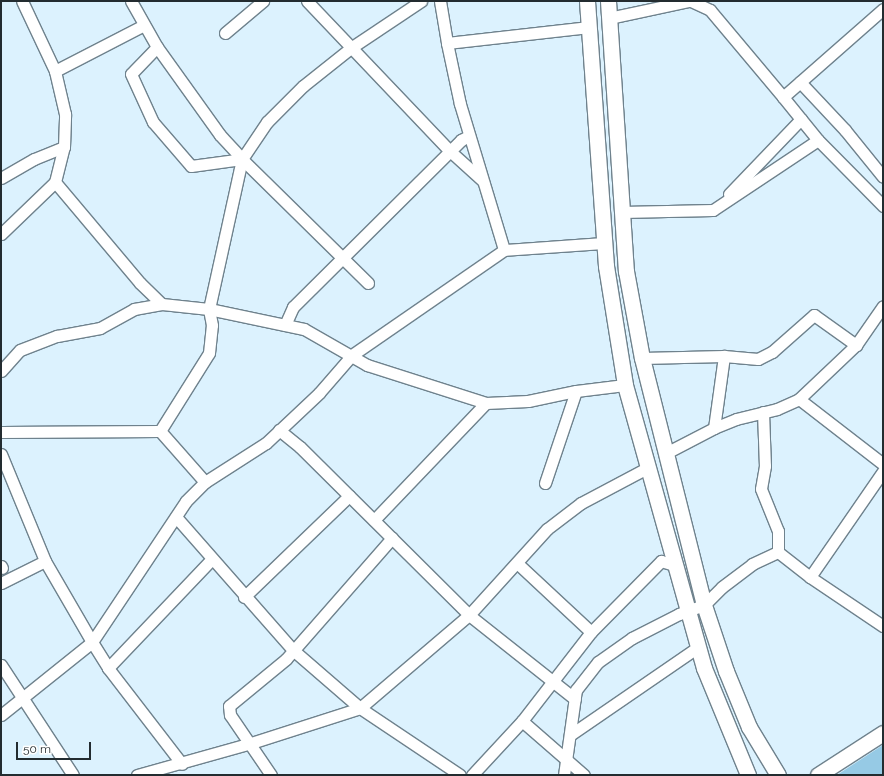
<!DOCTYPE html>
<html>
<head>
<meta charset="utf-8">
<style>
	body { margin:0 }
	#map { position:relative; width:884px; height:776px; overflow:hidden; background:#dcf2fe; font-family:Raleway,sans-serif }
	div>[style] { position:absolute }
	.green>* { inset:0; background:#96cae5 }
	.roads { filter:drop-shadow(1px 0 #6f828d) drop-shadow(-1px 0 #6f828d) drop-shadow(0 1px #6f828d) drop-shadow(0 -1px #6f828d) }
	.street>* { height:11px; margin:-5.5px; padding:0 5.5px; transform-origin:5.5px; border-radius:5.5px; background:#fff }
	.secondary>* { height:15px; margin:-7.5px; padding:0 7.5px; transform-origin:7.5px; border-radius:7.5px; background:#fff }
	span { translate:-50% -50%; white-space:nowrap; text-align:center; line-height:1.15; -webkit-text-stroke:3px #fff; paint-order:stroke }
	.frame { position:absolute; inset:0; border:2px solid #232c30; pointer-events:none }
	.scale { position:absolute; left:16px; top:742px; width:75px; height:18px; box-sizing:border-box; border:2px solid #232c30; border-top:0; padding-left:5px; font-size:12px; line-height:14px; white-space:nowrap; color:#232c30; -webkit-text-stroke:3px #fff; paint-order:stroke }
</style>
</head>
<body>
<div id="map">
	<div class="green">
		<i style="clip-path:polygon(883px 745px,883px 775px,837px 775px)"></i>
	</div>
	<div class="roads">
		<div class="street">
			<i style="left:131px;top:1px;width:53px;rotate:60.5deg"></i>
			<i style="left:157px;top:47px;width:108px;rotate:54.4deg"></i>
			<i style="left:220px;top:135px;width:33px;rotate:47deg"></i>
			<i style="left:307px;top:1px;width:209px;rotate:46.4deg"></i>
			<i style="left:451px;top:152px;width:42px;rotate:42.1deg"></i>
			<i style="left:440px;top:1px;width:43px;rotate:80.5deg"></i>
			<i style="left:447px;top:43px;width:143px;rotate:-6.4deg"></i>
			<i style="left:691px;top:1px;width:21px;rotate:25deg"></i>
			<i style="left:710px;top:10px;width:114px;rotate:50deg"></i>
			<i style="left:783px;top:97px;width:133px;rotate:-41.3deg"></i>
			<i style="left:609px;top:18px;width:82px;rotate:-12deg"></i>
			<i style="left:225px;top:33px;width:50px;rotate:-40.1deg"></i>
			<i style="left:447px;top:43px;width:62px;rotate:78deg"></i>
			<i style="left:460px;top:104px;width:152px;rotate:73.2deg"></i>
			<i style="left:157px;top:47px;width:37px;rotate:134deg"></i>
			<i style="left:131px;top:74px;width:53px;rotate:65.4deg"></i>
			<i style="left:153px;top:122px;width:58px;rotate:49.2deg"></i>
			<i style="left:191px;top:166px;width:51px;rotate:-7.8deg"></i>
			<i style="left:55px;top:71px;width:100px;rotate:-27.3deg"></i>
			<i style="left:800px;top:82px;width:66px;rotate:46.8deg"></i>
			<i style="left:845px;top:130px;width:60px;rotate:51deg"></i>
			<i style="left:783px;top:97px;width:55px;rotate:50.9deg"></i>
			<i style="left:818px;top:140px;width:93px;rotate:45.4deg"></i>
			<i style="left:1px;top:178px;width:38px;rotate:-30deg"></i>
			<i style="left:34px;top:159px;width:32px;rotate:-22deg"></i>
			<i style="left:55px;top:182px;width:132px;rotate:49.9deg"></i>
			<i style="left:140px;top:283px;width:30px;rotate:44deg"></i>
			<i style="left:729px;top:194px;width:104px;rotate:-46.2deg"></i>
			<i style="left:622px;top:212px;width:91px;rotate:-1.3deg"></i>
			<i style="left:713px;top:210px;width:126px;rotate:-33.7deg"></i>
			<i style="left:1px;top:234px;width:75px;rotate:-43.9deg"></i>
			<i style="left:55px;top:182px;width:36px;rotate:-76deg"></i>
			<i style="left:64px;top:147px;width:33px;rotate:-88deg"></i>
			<i style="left:65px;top:114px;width:44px;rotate:-103.1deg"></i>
			<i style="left:55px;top:71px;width:77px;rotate:-115.2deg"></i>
			<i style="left:368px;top:283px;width:177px;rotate:-135.5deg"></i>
			<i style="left:242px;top:159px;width:45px;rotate:-56deg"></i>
			<i style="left:267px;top:122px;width:51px;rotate:-45deg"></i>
			<i style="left:303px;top:86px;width:63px;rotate:-38.5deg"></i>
			<i style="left:352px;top:47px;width:83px;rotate:-33.7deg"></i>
			<i style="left:285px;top:325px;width:20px;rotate:-66deg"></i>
			<i style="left:293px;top:307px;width:237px;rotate:-44.8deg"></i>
			<i style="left:461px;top:140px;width:9px;rotate:-27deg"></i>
			<i style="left:642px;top:358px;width:82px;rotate:-1.4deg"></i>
			<i style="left:724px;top:356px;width:34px;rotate:5deg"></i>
			<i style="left:758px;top:359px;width:16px;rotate:-27deg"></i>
			<i style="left:772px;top:352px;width:56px;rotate:-41.4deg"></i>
			<i style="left:814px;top:315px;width:52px;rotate:35.5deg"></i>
			<i style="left:1px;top:371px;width:28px;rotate:-48deg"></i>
			<i style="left:20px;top:350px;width:40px;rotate:-21deg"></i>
			<i style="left:57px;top:336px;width:44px;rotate:-10.5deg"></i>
			<i style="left:100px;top:328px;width:39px;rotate:-29deg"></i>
			<i style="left:134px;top:309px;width:28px;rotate:-10deg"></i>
			<i style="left:162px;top:304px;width:47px;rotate:6.1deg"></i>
			<i style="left:209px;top:309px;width:97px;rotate:11.9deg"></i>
			<i style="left:304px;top:329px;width:73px;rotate:29.7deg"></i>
			<i style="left:367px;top:365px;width:125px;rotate:17.7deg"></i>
			<i style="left:486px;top:403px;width:42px;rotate:-2.7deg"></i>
			<i style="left:528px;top:401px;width:49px;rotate:-11.8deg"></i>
			<i style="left:576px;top:391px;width:49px;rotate:-7deg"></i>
			<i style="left:799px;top:399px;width:106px;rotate:37.7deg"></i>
			<i style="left:763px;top:412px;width:54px;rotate:87.9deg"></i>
			<i style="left:765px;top:466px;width:23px;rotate:100deg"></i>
			<i style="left:761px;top:489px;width:45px;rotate:68deg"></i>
			<i style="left:778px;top:531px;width:21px;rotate:90deg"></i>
			<i style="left:714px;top:428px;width:73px;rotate:-82.1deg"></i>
			<i style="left:279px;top:430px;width:27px;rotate:39deg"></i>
			<i style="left:300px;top:447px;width:238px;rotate:44.8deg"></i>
			<i style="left:469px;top:615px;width:135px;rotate:38.4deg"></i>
			<i style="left:1px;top:432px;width:159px;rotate:-0.4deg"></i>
			<i style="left:666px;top:453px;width:54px;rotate:-27.5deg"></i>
			<i style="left:714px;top:428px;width:24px;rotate:-22deg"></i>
			<i style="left:736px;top:419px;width:42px;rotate:-13.7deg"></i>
			<i style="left:777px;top:409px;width:24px;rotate:-24deg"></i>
			<i style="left:799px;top:399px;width:79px;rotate:-43.5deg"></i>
			<i style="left:856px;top:345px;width:47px;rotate:-55.3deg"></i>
			<i style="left:1px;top:454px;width:116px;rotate:67.6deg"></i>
			<i style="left:45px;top:561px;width:94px;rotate:59.9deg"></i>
			<i style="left:92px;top:642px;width:31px;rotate:58deg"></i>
			<i style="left:108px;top:668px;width:121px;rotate:52.4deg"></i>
			<i style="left:205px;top:482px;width:68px;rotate:-131.4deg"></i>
			<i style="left:160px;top:431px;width:92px;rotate:-57.9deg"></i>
			<i style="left:209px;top:353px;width:28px;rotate:-84deg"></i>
			<i style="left:212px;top:325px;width:16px;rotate:-101deg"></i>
			<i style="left:209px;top:309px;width:154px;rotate:-77.6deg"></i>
			<i style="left:545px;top:483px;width:97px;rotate:-71.4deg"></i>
			<i style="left:176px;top:517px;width:177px;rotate:48.7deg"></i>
			<i style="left:293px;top:650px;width:89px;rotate:40.9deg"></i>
			<i style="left:360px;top:708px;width:120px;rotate:33.8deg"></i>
			<i style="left:374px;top:520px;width:162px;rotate:-46.3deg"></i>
			<i style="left:517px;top:563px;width:101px;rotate:43deg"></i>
			<i style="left:1px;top:566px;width:2px;rotate:63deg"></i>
			<i style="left:810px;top:577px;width:129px;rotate:-55.4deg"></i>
			<i style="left:1px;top:583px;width:49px;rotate:-26.6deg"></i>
			<i style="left:244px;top:597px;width:146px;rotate:-43.9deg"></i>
			<i style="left:1px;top:665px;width:131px;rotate:56.8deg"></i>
			<i style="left:108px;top:668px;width:149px;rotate:-46.4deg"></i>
			<i style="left:1px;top:715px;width:117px;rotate:-38.7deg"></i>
			<i style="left:92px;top:642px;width:169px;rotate:-56.3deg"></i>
			<i style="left:186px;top:501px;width:27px;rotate:-45deg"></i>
			<i style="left:205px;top:482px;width:72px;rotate:-32.6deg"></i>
			<i style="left:266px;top:443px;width:73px;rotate:-43.3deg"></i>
			<i style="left:319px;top:393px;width:50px;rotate:-49deg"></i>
			<i style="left:352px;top:355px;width:185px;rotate:-34.6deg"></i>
			<i style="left:504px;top:250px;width:101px;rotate:-4deg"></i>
			<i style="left:522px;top:721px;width:113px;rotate:-52.2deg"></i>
			<i style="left:591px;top:632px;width:100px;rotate:-45.4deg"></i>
			<i style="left:661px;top:561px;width:17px;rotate:17deg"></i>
			<i style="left:570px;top:735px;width:155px;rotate:-34.5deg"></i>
			<i style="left:137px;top:775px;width:115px;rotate:-15.6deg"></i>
			<i style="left:248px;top:744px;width:118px;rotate:-17.8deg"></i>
			<i style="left:360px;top:708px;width:143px;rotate:-40.5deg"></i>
			<i style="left:469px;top:615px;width:116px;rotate:-47.8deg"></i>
			<i style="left:547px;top:529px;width:43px;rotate:-37.4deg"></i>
			<i style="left:581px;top:503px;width:77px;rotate:-27.9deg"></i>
			<i style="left:271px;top:775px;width:73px;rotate:-124.3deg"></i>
			<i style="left:230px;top:715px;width:9px;rotate:-96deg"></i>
			<i style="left:229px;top:706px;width:74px;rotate:-39.5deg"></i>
			<i style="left:286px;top:659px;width:161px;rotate:-48.8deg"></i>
			<i style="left:472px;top:775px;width:74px;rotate:-47.2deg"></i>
			<i style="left:522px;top:721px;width:82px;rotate:41.1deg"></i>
			<i style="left:564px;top:775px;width:86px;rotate:-82deg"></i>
			<i style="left:576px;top:690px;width:36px;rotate:-52deg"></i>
			<i style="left:598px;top:662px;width:42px;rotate:-35.2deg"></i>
			<i style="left:632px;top:638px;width:53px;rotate:-27.1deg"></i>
			<i style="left:679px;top:614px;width:27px;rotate:-20deg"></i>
			<i style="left:704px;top:605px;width:25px;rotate:-45deg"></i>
			<i style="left:722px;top:587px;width:38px;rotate:-37deg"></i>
			<i style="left:752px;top:564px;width:29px;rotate:-25deg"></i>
			<i style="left:778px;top:552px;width:41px;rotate:38deg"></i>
			<i style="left:810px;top:577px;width:88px;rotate:33.9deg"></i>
		</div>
		<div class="secondary">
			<i style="left:587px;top:1px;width:266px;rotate:85.9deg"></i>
			<i style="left:606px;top:266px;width:121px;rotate:80.9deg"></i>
			<i style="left:625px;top:385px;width:294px;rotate:74.4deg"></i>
			<i style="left:704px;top:668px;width:116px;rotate:67.6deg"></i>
			<i style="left:608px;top:1px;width:271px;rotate:86.2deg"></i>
			<i style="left:626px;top:271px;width:88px;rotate:79.6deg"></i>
			<i style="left:642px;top:358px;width:255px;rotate:75.9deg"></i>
			<i style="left:704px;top:605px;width:70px;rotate:71.6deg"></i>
			<i style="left:726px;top:671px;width:61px;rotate:67.7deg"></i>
			<i style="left:749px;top:727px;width:56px;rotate:58.9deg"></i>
			<i style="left:818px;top:775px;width:77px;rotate:-32.9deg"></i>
		</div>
	</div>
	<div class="frame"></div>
	<div class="scale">50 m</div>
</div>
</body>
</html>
